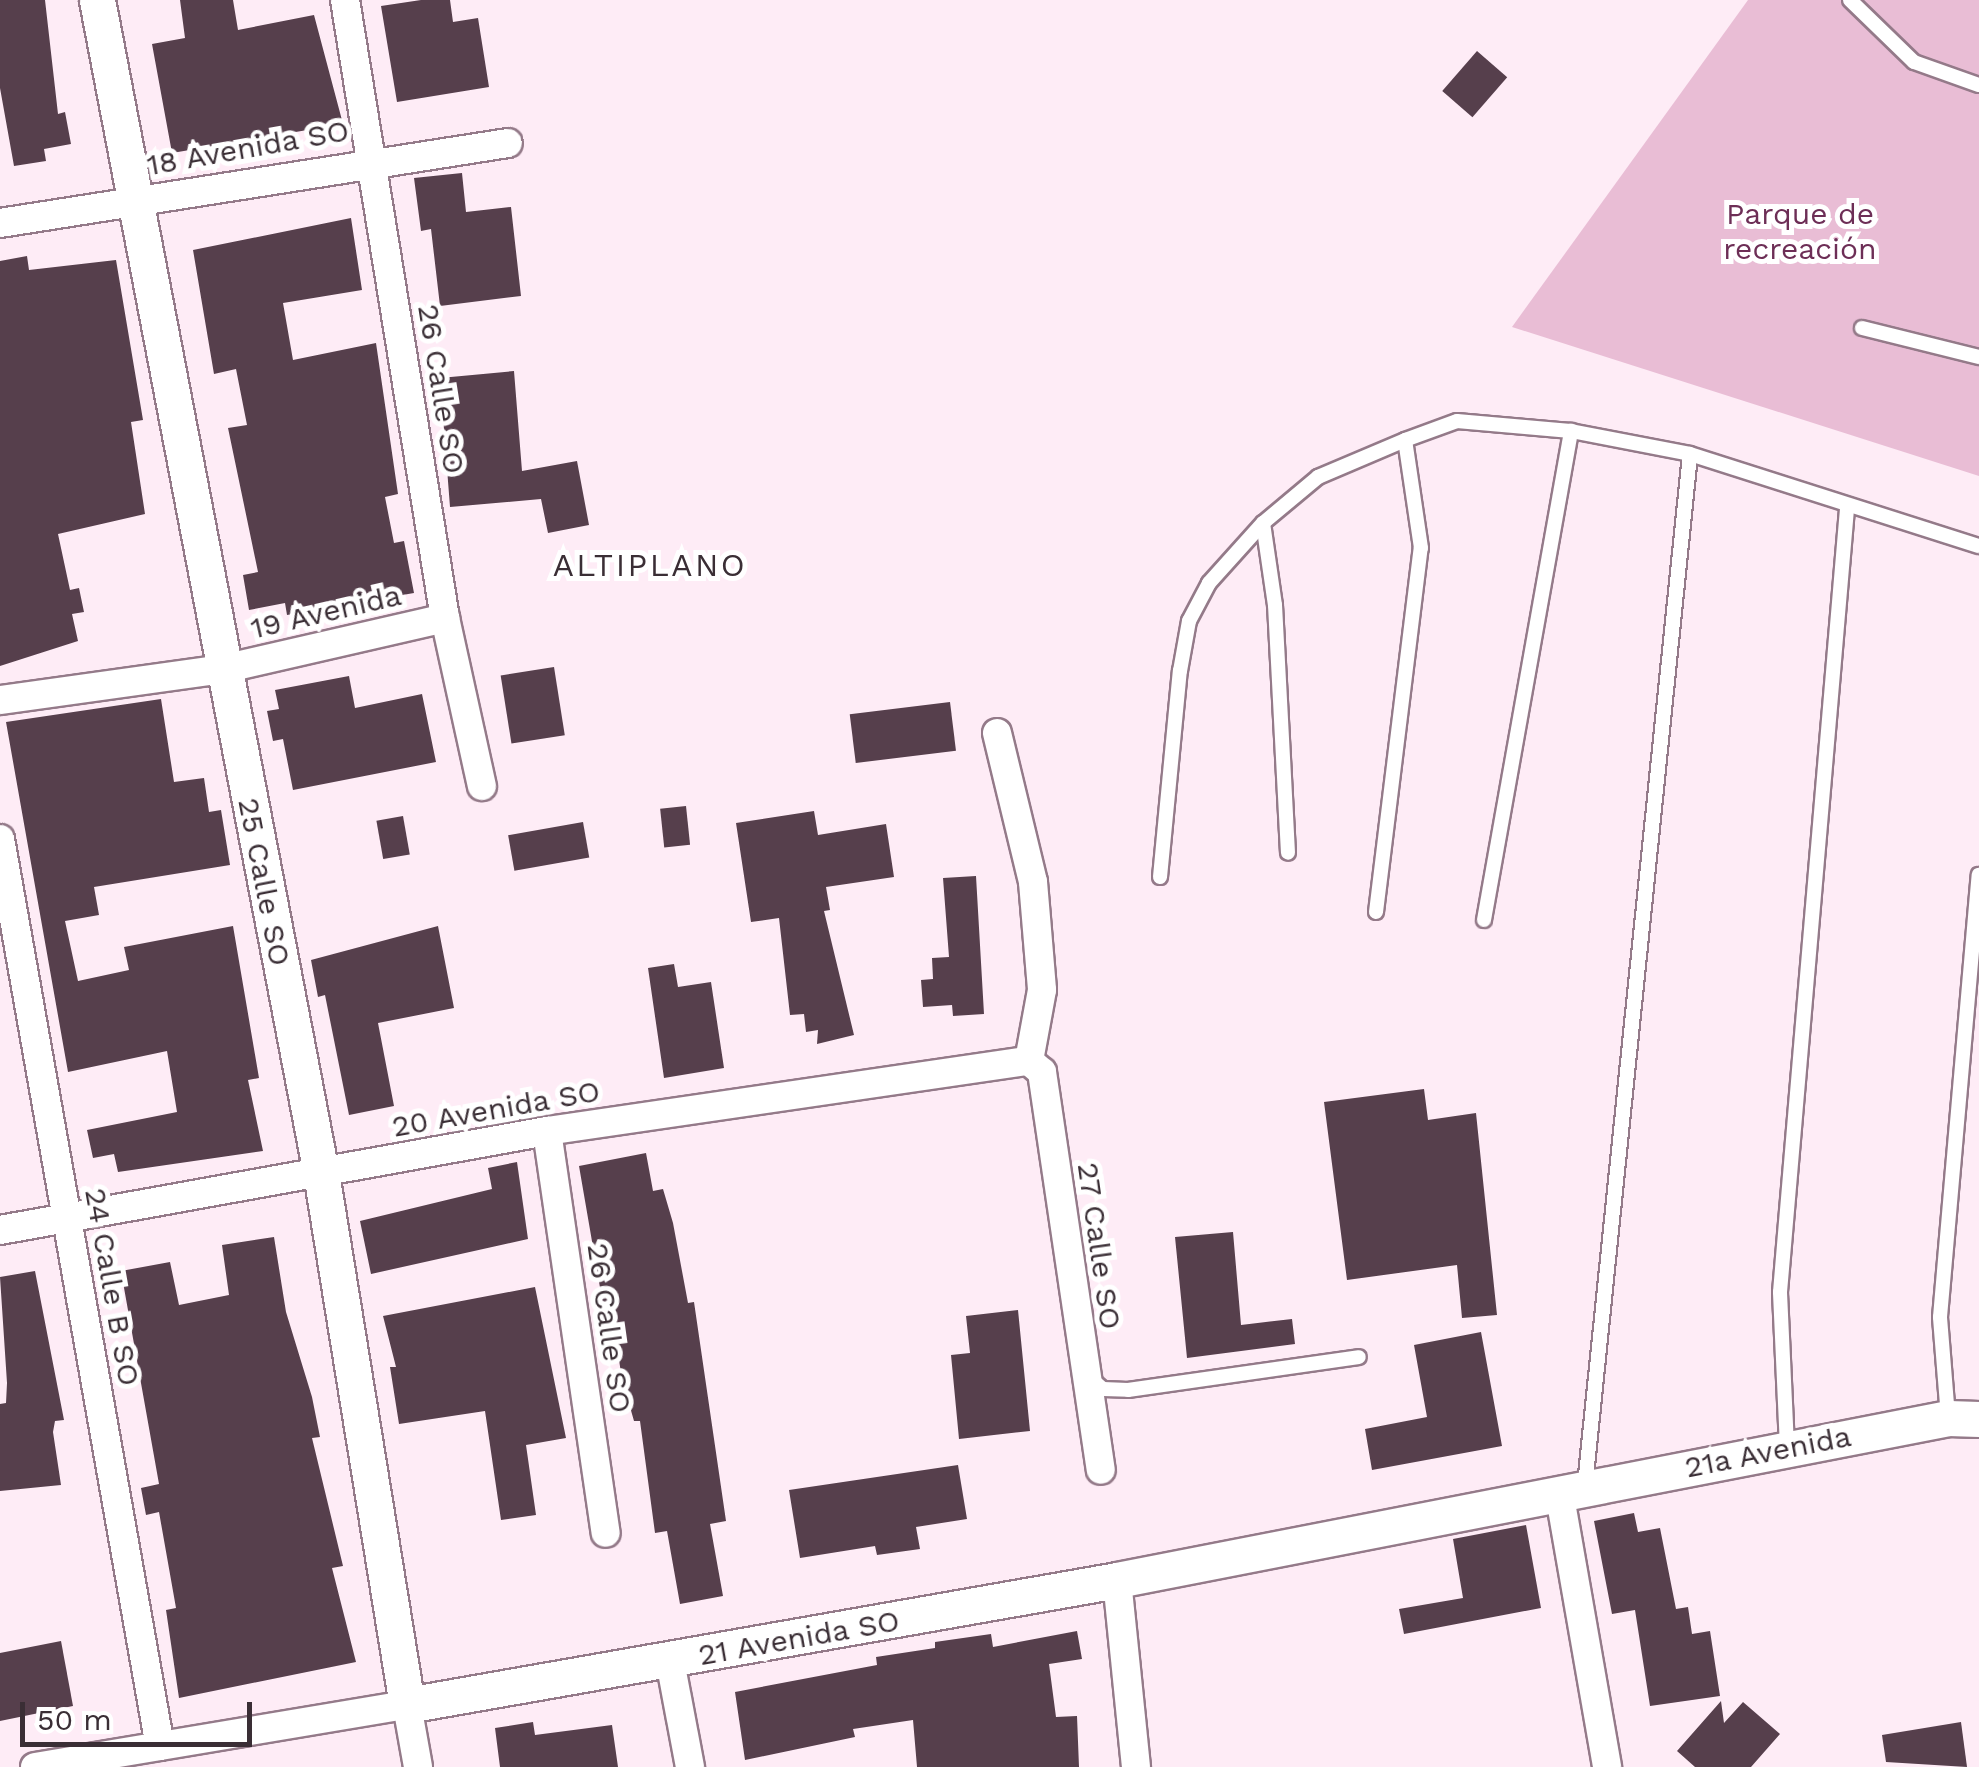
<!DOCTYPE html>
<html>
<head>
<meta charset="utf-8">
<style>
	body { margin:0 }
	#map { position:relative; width:1979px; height:1767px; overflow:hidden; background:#feecf6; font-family:"Work Sans",sans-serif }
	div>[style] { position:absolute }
	.green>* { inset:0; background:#e9bdd5 }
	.building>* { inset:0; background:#563f4c; transform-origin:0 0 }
	.roads { filter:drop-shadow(2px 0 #947a89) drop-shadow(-2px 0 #947a89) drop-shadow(0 2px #947a89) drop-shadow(0 -2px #947a89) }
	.service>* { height:14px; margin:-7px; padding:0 7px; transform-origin:7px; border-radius:7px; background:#fff }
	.minor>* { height:28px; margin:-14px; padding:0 14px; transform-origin:14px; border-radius:14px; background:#fff }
	.tertiary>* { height:35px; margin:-17.5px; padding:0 17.5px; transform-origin:17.5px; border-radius:17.5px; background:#fff }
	span { translate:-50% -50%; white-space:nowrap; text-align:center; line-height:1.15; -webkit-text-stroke:10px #fff; paint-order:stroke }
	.street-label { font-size:30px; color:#3a2e35 }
	.park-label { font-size:30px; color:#6d2e56 }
	.neighbourhood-label { font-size:32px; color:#3a2e35; letter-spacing:2.5px }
	.scale { position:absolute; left:20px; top:1702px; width:232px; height:45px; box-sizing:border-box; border:5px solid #3a2e35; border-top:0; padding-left:12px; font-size:30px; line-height:35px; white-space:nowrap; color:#3a2e35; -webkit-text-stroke:8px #fff; paint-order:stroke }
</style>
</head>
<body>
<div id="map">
	<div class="green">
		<i style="clip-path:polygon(1748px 0,1979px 0,1979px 476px,1512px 327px)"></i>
	</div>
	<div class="building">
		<i style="clip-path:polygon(0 0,45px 0,58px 114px,65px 112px,71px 144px,44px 149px,46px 161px,14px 166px,0 88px)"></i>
		<i style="clip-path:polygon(180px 0,233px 0,238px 30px,314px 15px,343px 124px,172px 153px,152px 44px,185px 38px)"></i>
		<i style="clip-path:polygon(421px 0,450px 0,453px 22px,478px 18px,489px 87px,397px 102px,381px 6px)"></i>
		<i style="left:1477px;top:51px;width:40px;height:53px;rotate:41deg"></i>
		<i style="clip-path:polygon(462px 173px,466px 212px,511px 207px,521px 296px,440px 306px,431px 229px,421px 231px,414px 178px)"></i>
		<i style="clip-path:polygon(351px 218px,362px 290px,283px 303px,293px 360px,376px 343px,398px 494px,385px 497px,394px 543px,404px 541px,414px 593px,287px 615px,285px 603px,249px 610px,243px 575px,258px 572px,228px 428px,247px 425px,236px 369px,214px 374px,193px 250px)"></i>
		<i style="clip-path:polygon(27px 256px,29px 270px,116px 260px,143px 420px,131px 422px,145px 514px,58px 534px,70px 590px,79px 588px,84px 612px,72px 614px,78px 641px,0 666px,0 261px)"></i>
		<i style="clip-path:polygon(514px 371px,522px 471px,577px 461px,589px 525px,548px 533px,541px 499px,450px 507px,440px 378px)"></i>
		<i style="left:554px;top:667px;width:69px;height:54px;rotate:81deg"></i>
		<i style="clip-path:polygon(349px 676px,355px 708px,422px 694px,436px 762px,293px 790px,283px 739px,273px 741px,267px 711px,279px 709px,275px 690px)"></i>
		<i style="clip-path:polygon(161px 699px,174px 782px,204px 778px,209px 812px,221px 810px,230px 865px,94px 887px,99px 915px,65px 921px,78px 981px,129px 970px,124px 947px,233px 926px,259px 1078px,248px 1080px,263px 1151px,118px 1172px,114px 1154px,93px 1158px,87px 1130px,177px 1112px,167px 1051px,68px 1072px,6px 722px)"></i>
		<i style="left:950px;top:702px;width:49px;height:101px;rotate:83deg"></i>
		<i style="left:686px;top:806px;width:39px;height:26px;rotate:84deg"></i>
		<i style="clip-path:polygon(814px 811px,818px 835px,886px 824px,894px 877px,826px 887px,830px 910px,824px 911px,854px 1035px,817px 1044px,818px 1030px,806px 1032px,804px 1014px,790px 1015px,779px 918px,751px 922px,736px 823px)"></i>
		<i style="left:403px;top:816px;width:39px;height:27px;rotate:80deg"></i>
		<i style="left:583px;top:822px;width:36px;height:76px;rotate:80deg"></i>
		<i style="clip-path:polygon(976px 876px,984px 1014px,953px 1016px,952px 1005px,923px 1007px,921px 980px,933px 979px,932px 958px,949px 957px,943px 878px)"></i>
		<i style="clip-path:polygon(438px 926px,454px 1008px,378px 1023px,394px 1106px,349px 1115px,325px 995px,318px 997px,311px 960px)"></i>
		<i style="clip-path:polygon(674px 964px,678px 987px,711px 982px,724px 1068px,664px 1078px,648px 968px)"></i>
		<i style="clip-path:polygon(1424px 1089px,1428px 1120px,1476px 1113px,1497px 1315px,1462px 1318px,1457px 1265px,1347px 1280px,1324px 1102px)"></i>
		<i style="clip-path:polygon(646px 1153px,653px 1191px,663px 1189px,673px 1223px,688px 1303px,694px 1302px,726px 1521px,710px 1524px,723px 1596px,680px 1604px,667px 1531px,655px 1533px,640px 1421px,634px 1421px,622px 1379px,610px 1303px,603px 1305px,579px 1166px)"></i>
		<i style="clip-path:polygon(517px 1162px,528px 1239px,371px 1274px,360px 1221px,492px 1189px,488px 1168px)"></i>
		<i style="clip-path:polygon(1233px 1232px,1241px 1325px,1292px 1319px,1295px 1344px,1187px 1358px,1175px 1237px)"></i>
		<i style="clip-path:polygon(274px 1237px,286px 1312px,312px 1397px,320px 1437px,312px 1438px,343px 1566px,332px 1568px,356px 1662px,179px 1698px,166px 1610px,176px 1608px,159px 1512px,146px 1515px,141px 1488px,159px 1484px,121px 1271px,170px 1262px,179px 1305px,229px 1295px,222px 1245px)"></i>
		<i style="clip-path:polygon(35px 1271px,64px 1420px,55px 1421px,53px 1432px,61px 1485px,0 1491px,0 1404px,6px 1403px,7px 1383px,0 1277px)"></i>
		<i style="clip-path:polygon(535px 1287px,566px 1438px,526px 1445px,536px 1515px,501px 1520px,485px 1411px,399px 1424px,390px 1367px,396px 1367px,383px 1316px)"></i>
		<i style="clip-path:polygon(1018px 1310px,1030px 1431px,959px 1439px,951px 1355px,970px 1353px,966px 1316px)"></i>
		<i style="clip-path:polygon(1481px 1332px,1502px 1446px,1372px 1470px,1365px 1429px,1427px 1417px,1414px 1345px)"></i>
		<i style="clip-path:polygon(958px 1465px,967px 1519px,916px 1527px,920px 1549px,877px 1555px,875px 1546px,800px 1558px,789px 1490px)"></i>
		<i style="clip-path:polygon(1634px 1513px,1638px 1532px,1660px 1528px,1676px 1609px,1688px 1607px,1692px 1634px,1710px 1631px,1720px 1696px,1650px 1706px,1635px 1610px,1612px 1614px,1594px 1521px)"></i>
		<i style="clip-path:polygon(1526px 1525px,1541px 1608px,1404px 1634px,1399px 1609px,1463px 1598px,1453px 1539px)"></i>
		<i style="clip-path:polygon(1077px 1631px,1082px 1659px,1049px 1664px,1056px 1717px,1077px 1716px,1079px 1767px,917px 1767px,913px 1720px,853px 1729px,855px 1737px,745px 1760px,735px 1692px,877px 1665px,876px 1657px,935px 1648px,935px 1642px,991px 1634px,993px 1647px)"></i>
		<i style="clip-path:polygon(61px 1641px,73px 1706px,0 1721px,0 1653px)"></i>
		<i style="clip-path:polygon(1721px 1701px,1724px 1723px,1743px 1702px,1780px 1734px,1751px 1767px,1695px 1767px,1677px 1751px)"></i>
		<i style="clip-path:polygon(533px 1722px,535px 1735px,612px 1725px,618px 1767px,500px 1767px,495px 1728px)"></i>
		<i style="clip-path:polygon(1961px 1722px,1967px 1767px,1886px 1762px,1882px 1735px)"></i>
	</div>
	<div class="roads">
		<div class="service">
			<i style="left:1850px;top:0;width:89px;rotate:44.1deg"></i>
			<i style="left:1914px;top:62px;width:69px;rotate:19.5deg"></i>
			<i style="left:1862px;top:328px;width:121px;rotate:13.9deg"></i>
			<i style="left:1263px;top:523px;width:83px;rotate:81.7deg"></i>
			<i style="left:1275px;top:605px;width:248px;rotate:87deg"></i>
			<i style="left:1160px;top:877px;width:207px;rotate:-84.5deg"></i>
			<i style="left:1180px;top:671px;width:51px;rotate:-79.8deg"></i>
			<i style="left:1189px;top:621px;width:43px;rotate:-62.2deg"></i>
			<i style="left:1209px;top:583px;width:81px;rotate:-48deg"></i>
			<i style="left:1263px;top:523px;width:72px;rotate:-39.9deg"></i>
			<i style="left:1318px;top:477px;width:95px;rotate:-23deg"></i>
			<i style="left:1405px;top:440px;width:55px;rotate:-20.1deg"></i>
			<i style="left:1457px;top:421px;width:114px;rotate:5deg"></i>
			<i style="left:1571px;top:431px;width:121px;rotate:10.9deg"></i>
			<i style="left:1690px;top:454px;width:303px;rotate:17.7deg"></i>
			<i style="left:1376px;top:912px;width:367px;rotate:-83deg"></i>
			<i style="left:1421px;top:548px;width:109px;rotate:-98.4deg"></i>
			<i style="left:1484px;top:920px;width:497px;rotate:-79.9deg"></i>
			<i style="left:1089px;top:1377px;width:18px;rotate:41deg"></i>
			<i style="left:1103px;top:1389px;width:25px;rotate:2deg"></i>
			<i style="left:1128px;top:1390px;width:233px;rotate:-8.1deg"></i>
			<i style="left:1948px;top:1417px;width:100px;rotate:-94.6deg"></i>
			<i style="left:1940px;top:1317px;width:444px;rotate:-85deg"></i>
			<i style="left:1787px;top:1447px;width:155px;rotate:-92.6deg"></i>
			<i style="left:1780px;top:1292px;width:786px;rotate:-85.11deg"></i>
			<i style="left:1585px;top:1485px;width:1036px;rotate:-84.18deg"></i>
		</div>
		<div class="minor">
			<i style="left:345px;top:0;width:626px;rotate:80.81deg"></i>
			<i style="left:445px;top:618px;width:172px;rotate:77.6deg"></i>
			<i style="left:0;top:223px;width:514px;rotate:-8.95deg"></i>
			<i style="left:0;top:700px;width:225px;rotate:-7.9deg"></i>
			<i style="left:223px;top:669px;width:228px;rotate:-12.9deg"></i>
			<i style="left:997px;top:733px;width:153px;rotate:76.4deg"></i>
			<i style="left:1033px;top:882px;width:108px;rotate:85.2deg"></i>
			<i style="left:1042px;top:990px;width:72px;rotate:100.4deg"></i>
			<i style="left:0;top:839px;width:921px;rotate:80deg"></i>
			<i style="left:547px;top:1131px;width:406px;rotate:81.7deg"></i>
			<i style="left:0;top:1230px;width:556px;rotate:-10.26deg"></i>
			<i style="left:547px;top:1131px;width:487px;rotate:-8.3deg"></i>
			<i style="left:1029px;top:1061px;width:17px;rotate:40deg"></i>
			<i style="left:1042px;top:1072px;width:402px;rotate:81.6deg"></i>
			<i style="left:1560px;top:1497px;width:274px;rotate:80.1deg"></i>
			<i style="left:1117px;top:1580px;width:188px;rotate:84.2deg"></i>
			<i style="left:670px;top:1661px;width:108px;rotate:79.3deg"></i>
			<i style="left:35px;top:1767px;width:377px;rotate:-9.5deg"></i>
			<i style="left:407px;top:1705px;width:63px;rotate:79.9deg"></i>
		</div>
		<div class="tertiary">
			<i style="left:97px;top:0;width:1194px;rotate:79.19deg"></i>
			<i style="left:321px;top:1173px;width:539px;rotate:80.82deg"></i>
			<i style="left:407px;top:1705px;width:721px;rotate:-9.98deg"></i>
			<i style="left:1117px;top:1580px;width:847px;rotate:-11.03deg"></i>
			<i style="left:1948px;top:1418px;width:31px;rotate:2deg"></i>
		</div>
	</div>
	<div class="street-label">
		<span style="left:248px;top:148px;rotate:-10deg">18 Avenida SO</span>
		<span style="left:441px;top:389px;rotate:81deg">26 Calle SO</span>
		<span style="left:326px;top:612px;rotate:-13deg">19 Avenida</span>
		<span style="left:264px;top:882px;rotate:79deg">25 Calle SO</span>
		<span style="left:496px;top:1109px;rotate:-10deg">20 Avenida SO</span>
		<span style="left:1099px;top:1246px;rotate:82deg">27 Calle SO</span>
		<span style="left:112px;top:1287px;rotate:80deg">24 Calle B SO</span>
		<span style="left:609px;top:1328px;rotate:82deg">26 Calle SO</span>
		<span style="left:1768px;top:1452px;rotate:-11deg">21a Avenida</span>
		<span style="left:799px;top:1638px;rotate:-10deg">21 Avenida SO</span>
	</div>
	<div class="park-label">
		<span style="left:1800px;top:231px">Parque de<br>recreación</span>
	</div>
	<div class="neighbourhood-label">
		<span style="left:650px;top:565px">ALTIPLANO</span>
	</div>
	<div class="scale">50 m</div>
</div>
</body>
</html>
